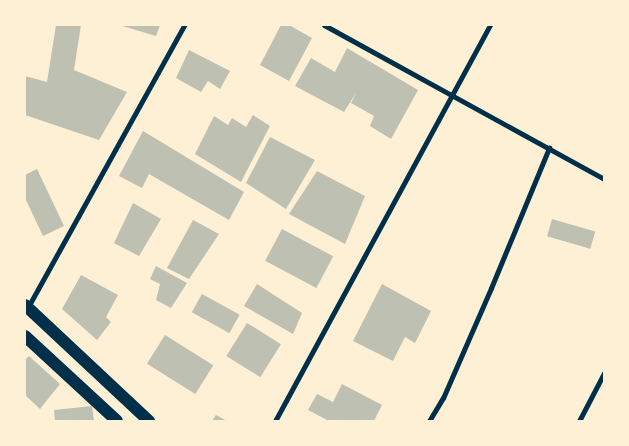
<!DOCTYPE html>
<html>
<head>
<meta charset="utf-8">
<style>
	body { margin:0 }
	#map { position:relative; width:629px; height:446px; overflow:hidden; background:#fdf0d5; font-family:Mulish,sans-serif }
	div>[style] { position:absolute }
	.building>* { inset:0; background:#bec0b2; transform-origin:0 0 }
	.minor>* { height:5px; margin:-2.5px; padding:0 2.5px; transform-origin:2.5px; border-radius:2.5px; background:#003049 }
	.primary>* { height:12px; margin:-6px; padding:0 6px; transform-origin:6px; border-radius:6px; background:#003049 }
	span { translate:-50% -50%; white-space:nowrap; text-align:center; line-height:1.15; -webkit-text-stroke:4px #fdf0d5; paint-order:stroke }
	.frame { position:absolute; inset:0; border:26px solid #fdf0d5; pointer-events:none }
</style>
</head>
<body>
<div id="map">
	<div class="building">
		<i style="clip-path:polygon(56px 25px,81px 25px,74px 70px,127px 92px,99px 140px,25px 115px,25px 76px,47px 82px)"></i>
		<i style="clip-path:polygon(119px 25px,160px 25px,156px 36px)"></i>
		<i style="clip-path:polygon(281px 25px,289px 25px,312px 38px,289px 81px,260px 65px)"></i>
		<i style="clip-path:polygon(347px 48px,418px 90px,391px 139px,370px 126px,374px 116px,351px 103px,356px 93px,344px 112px,295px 86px,311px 58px,335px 72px)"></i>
		<i style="clip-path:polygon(189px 50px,230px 71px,220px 89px,208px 81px,201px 92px,176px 78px)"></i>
		<i style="clip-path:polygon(253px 115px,270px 126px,241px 182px,195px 154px,214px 116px,228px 125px,232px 118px,246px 127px)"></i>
		<i style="clip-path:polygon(143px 131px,244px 192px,229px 220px,149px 174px,142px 188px,119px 176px)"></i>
		<i style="clip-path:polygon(270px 137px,315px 160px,286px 209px,246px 183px)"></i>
		<i style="clip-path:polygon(37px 169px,64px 226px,43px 236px,25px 198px,25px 175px)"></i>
		<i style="clip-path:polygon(317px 171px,365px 196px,345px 244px,289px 214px)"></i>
		<i style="clip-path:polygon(133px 203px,161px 219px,139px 256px,114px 243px)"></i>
		<i style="left:552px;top:219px;width:45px;height:18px;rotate:16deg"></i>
		<i style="clip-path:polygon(193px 220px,219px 234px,189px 279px,167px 268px)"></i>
		<i style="left:282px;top:229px;width:58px;height:36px;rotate:28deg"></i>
		<i style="clip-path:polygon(156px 266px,187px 283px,171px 308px,156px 300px,160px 284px,150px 279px)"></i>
		<i style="clip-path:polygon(81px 275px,118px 295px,106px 317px,111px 322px,97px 340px,62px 309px)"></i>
		<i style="clip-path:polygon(257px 284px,302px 313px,293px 334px,244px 306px)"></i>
		<i style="clip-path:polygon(382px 284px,431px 311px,415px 343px,405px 337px,393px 361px,353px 341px)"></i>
		<i style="left:202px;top:294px;width:43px;height:21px;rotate:29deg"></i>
		<i style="left:247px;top:323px;width:40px;height:39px;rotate:32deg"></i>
		<i style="left:165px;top:335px;width:57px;height:34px;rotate:32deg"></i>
		<i style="clip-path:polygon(29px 356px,60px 384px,40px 409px,25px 395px,25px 360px)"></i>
		<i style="clip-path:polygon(342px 384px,382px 405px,374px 421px,329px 421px,308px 410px,317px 394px,333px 402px)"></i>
		<i style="clip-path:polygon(92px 406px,94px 421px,55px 421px,54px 410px)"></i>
		<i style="clip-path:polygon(216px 415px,227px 421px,212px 421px)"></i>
	</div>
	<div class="minor">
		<i style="left:324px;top:25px;width:320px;rotate:28.8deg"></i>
		<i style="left:28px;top:307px;width:322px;rotate:-61deg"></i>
		<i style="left:275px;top:421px;width:451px;rotate:-61.5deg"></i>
		<i style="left:429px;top:421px;width:27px;rotate:-59deg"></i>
		<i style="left:443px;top:398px;width:120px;rotate:-66.4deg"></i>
		<i style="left:491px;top:288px;width:152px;rotate:-67.5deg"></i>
		<i style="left:579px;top:421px;width:54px;rotate:-62.5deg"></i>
	</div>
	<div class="primary">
		<i style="left:25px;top:305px;width:170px;rotate:43.1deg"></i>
		<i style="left:25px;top:336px;width:125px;rotate:42.7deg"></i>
	</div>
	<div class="frame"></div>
</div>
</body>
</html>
